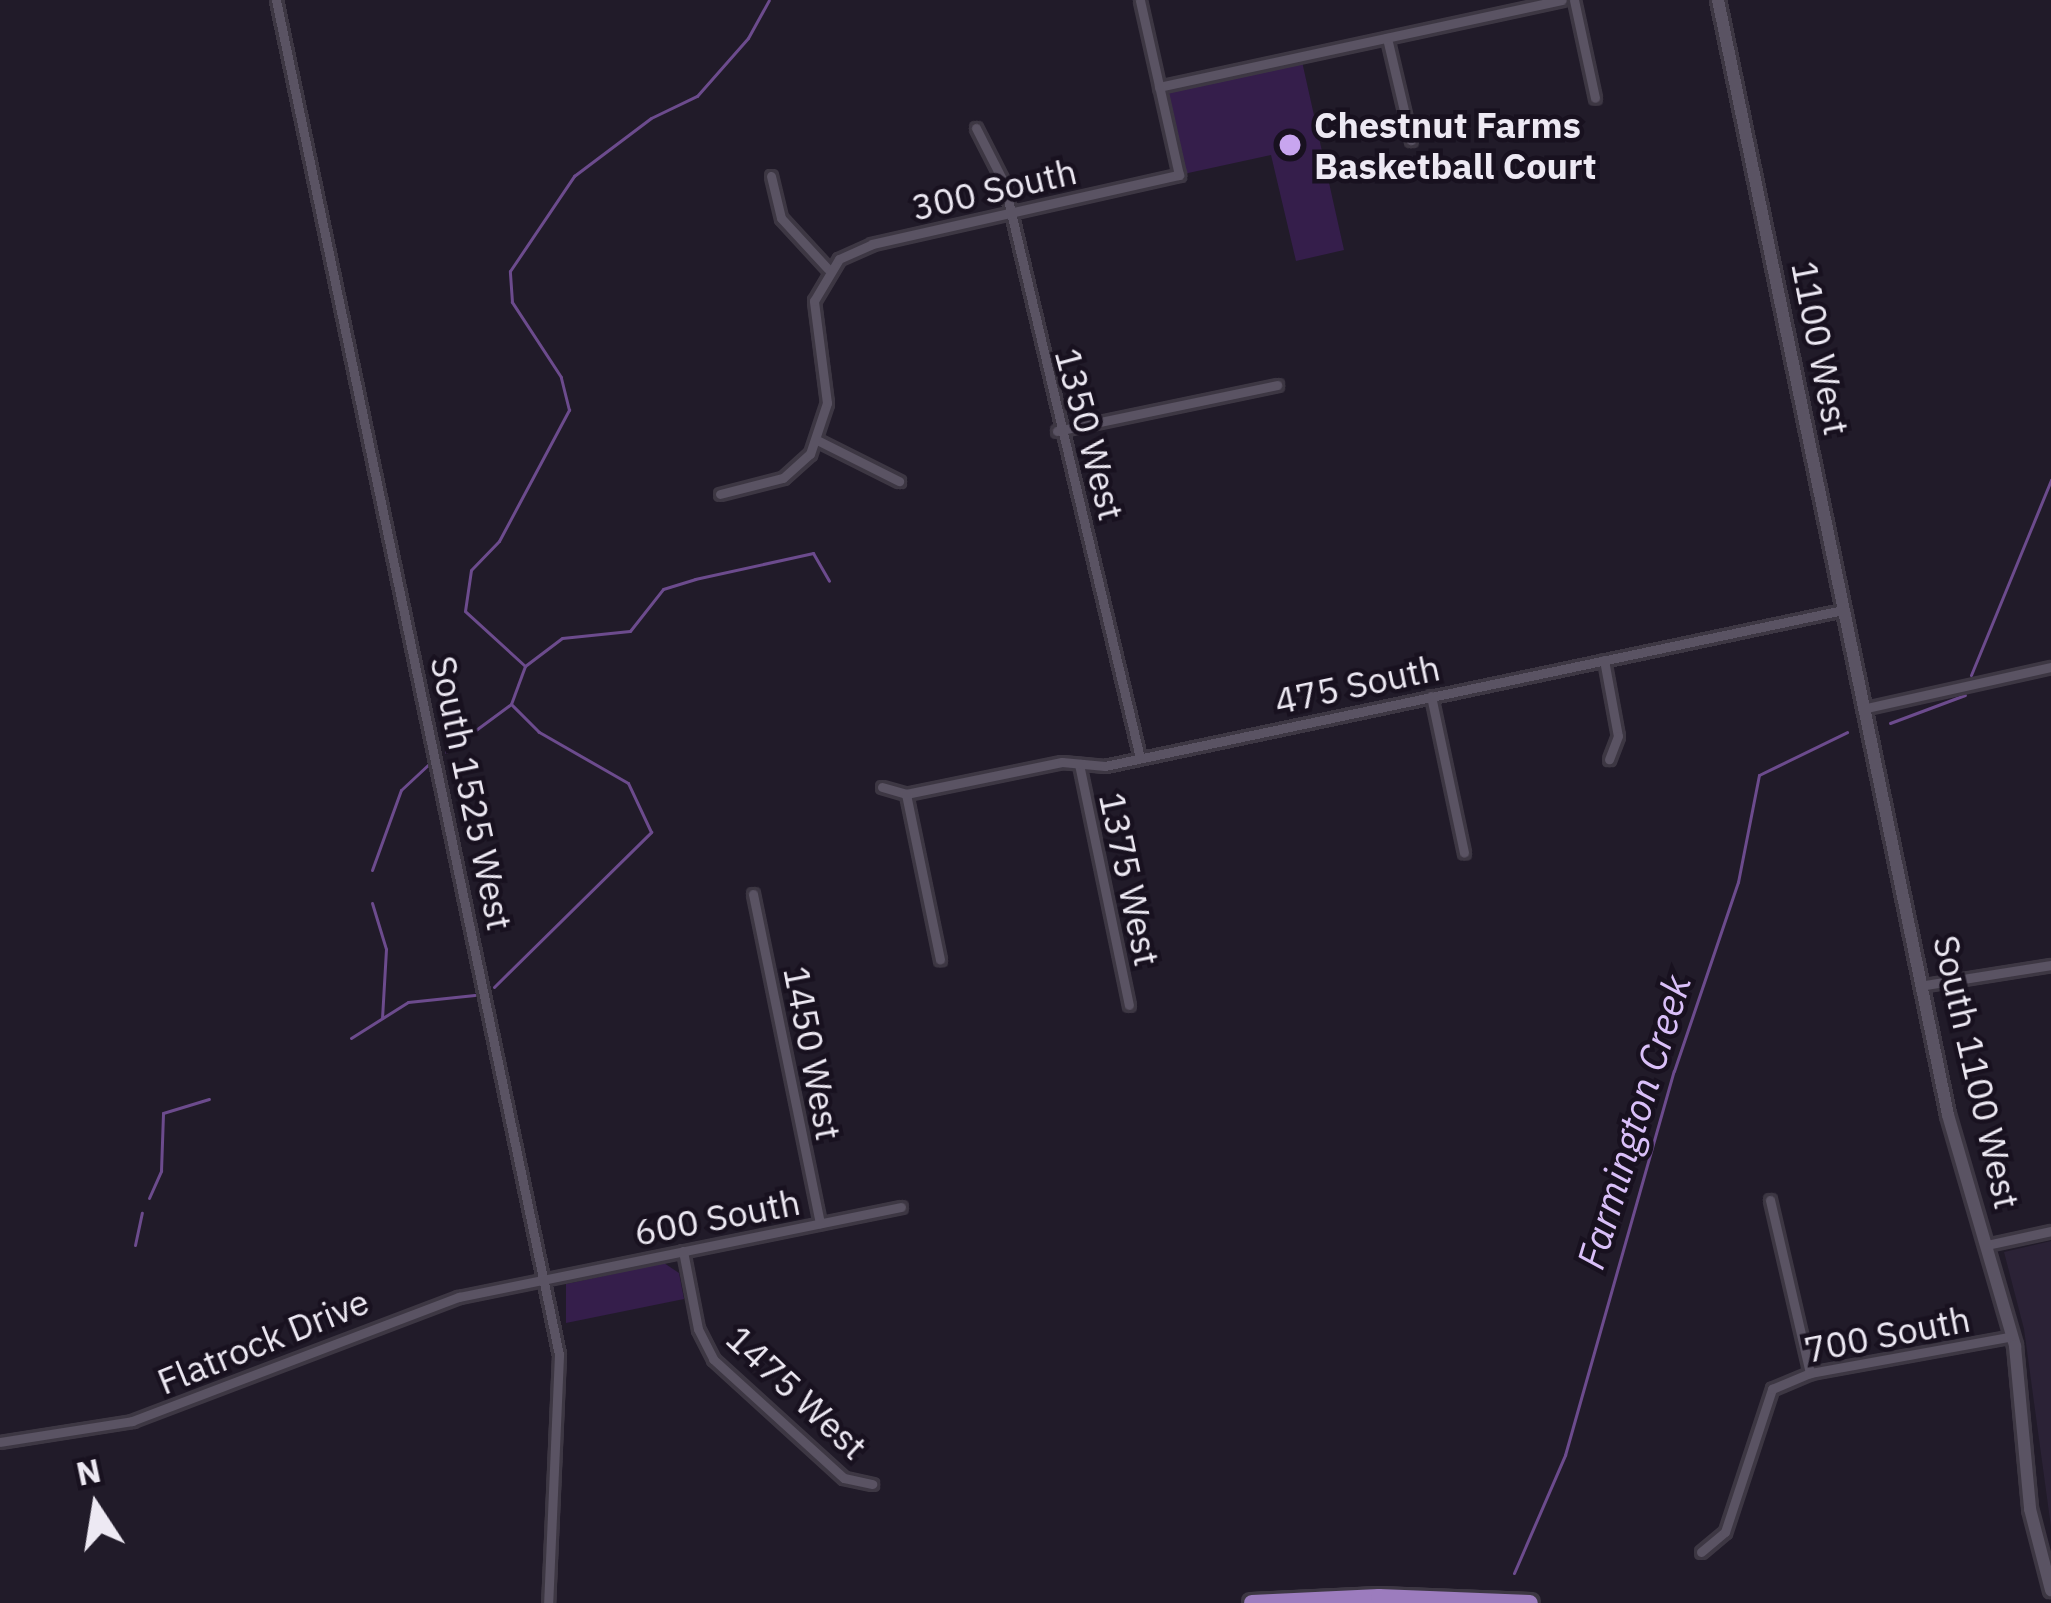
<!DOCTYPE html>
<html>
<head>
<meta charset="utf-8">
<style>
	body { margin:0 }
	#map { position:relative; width:2051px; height:1603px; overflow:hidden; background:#211b29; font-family:"IBM Plex Sans",sans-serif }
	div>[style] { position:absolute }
	.built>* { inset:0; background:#2b2236 }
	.green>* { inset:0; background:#351e4b }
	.stream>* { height:3px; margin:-1.5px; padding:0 1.5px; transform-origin:1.5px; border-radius:1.5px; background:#6c4b8d }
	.roads { filter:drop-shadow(3px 0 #3d3743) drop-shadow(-3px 0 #3d3743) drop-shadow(0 3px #3d3743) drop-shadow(0 -3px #3d3743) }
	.minor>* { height:9px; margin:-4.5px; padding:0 4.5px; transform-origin:4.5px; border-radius:4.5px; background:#5a5363 }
	.tertiary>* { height:12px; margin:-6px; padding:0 6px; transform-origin:6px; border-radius:6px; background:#5a5363 }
	.motorway>* { height:16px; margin:-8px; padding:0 8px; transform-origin:8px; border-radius:8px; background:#9c7cbe }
	.dots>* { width:33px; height:33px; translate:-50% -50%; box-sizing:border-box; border:6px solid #18111f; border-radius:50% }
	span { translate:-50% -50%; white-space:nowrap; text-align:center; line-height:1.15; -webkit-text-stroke:9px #18111f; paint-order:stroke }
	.poi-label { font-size:36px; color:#ede9f3; font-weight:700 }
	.left { translate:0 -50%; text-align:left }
	.street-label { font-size:36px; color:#ede9f3 }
	.water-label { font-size:39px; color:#d9bff8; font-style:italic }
	.north { position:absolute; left:36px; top:1447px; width:120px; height:120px; -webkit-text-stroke:9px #18111f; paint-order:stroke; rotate:348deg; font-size:33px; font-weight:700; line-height:48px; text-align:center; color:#ede9f3 }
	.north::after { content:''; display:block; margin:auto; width:42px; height:54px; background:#ede9f3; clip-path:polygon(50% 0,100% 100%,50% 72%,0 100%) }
</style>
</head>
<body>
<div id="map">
	<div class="built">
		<i style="clip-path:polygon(2051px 1241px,2051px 1527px,2024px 1329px,2004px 1252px)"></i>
	</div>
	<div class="green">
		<i style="clip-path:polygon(1301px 57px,1344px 250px,1296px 261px,1271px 155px,1179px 175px,1159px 87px)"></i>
		<i style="clip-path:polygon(664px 1263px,679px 1273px,684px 1299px,566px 1323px,566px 1284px)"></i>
	</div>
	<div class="stream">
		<i style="left:525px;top:666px;width:46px;rotate:-37.1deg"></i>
		<i style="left:562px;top:638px;width:68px;rotate:-5.9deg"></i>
		<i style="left:630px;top:631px;width:53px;rotate:-51.8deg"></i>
		<i style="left:663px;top:589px;width:34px;rotate:-17deg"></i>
		<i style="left:695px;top:579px;width:121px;rotate:-12.4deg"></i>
		<i style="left:813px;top:553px;width:32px;rotate:60deg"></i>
		<i style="left:1971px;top:675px;width:211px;rotate:-67.7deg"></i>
		<i style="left:1890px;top:723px;width:80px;rotate:-20.5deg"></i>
		<i style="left:446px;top:752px;width:81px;rotate:-36.4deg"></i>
		<i style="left:511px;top:704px;width:40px;rotate:-69.8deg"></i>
		<i style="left:525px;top:666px;width:81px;rotate:-137.5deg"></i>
		<i style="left:465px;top:611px;width:41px;rotate:-81.7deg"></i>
		<i style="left:471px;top:570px;width:40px;rotate:-46deg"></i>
		<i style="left:499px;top:541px;width:149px;rotate:-61.9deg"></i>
		<i style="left:569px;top:410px;width:34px;rotate:-104deg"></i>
		<i style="left:561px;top:377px;width:90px;rotate:-123.2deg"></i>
		<i style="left:512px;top:302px;width:31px;rotate:-94deg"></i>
		<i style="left:510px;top:271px;width:115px;rotate:-56deg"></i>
		<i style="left:574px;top:176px;width:96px;rotate:-37deg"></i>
		<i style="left:651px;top:118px;width:51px;rotate:-25.6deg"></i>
		<i style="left:697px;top:96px;width:77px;rotate:-48.7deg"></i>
		<i style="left:748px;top:38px;width:43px;rotate:-61.1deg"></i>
		<i style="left:372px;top:870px;width:85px;rotate:-70.1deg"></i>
		<i style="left:401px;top:790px;width:37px;rotate:-43deg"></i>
		<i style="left:372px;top:903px;width:48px;rotate:73.1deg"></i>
		<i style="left:386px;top:949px;width:69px;rotate:93.3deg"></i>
		<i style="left:494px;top:987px;width:221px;rotate:-44.6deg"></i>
		<i style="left:651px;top:832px;width:54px;rotate:-115.1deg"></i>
		<i style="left:628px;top:783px;width:103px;rotate:-150.2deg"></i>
		<i style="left:539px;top:732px;width:38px;rotate:-135deg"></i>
		<i style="left:351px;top:1038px;width:67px;rotate:-32.3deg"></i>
		<i style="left:408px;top:1002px;width:67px;rotate:-6deg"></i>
		<i style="left:149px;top:1198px;width:30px;rotate:-66deg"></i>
		<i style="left:161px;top:1171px;width:58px;rotate:-88deg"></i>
		<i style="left:163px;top:1113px;width:48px;rotate:-16.9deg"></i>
		<i style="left:135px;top:1245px;width:33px;rotate:-78deg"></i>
		<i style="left:1514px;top:1573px;width:129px;rotate:-66.6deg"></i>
		<i style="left:1565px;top:1455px;width:399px;rotate:-74.2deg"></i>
		<i style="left:1674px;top:1071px;width:200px;rotate:-71.3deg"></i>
		<i style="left:1738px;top:882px;width:109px;rotate:-78.9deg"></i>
		<i style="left:1759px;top:775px;width:98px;rotate:-26deg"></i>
	</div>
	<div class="roads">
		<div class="minor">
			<i style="left:276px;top:0;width:1384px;rotate:78.2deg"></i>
			<i style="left:559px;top:1355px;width:248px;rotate:92.5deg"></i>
			<i style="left:1574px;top:0;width:100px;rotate:77.9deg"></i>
			<i style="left:1387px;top:38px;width:105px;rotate:76.8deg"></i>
			<i style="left:1159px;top:87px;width:412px;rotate:-12.2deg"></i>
			<i style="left:976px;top:128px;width:62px;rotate:63deg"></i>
			<i style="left:1004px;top:183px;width:591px;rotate:76.69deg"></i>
			<i style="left:771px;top:176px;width:43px;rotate:76.6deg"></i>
			<i style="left:781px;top:218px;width:69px;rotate:47.3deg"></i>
			<i style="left:1057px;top:431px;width:225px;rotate:-11.8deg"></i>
			<i style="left:817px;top:440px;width:92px;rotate:26.6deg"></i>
			<i style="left:720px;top:494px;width:65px;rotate:-14.3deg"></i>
			<i style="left:783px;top:478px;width:36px;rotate:-42deg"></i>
			<i style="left:810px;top:454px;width:54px;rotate:-71.6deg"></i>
			<i style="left:827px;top:403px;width:103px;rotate:-97.3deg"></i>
			<i style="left:814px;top:301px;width:49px;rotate:-59.2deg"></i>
			<i style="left:839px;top:259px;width:36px;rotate:-24deg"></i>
			<i style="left:872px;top:244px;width:315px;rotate:-12.7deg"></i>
			<i style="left:1179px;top:175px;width:179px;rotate:-102.6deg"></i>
			<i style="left:1604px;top:660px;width:77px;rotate:79.6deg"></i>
			<i style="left:1618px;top:736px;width:25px;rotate:111deg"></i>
			<i style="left:1431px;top:696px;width:160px;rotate:78.1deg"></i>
			<i style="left:1867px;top:708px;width:189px;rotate:-12.6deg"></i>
			<i style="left:1079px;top:764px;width:246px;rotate:78.3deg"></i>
			<i style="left:882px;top:787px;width:25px;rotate:16deg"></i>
			<i style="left:906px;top:794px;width:159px;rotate:-11.6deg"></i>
			<i style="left:1062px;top:762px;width:43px;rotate:5.3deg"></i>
			<i style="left:1105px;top:766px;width:754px;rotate:-11.94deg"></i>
			<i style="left:906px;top:794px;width:169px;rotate:78.4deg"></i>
			<i style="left:753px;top:894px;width:336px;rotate:78.5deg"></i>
			<i style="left:1925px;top:985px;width:128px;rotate:-9deg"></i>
			<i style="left:1770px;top:1200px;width:178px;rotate:77deg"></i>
			<i style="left:1987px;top:1245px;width:66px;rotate:-12.3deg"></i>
			<i style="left:683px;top:1251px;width:79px;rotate:79.1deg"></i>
			<i style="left:698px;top:1329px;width:34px;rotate:63deg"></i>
			<i style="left:713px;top:1359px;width:177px;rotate:42.3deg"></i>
			<i style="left:844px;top:1478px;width:29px;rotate:12deg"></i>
			<i style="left:0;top:1442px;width:134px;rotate:-9deg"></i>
			<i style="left:132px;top:1421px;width:350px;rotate:-20.8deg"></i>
			<i style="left:459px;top:1297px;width:451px;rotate:-11.5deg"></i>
			<i style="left:1701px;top:1552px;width:31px;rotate:-40deg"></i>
			<i style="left:1725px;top:1532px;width:151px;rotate:-71.8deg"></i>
			<i style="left:1772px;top:1389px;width:41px;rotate:-22.8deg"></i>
			<i style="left:1810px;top:1373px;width:206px;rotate:-10.3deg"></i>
		</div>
		<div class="tertiary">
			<i style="left:1718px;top:0;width:1138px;rotate:78.34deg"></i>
			<i style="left:1948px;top:1115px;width:241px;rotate:73.8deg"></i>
			<i style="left:2015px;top:1346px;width:164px;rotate:84.7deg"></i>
			<i style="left:2030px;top:1509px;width:84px;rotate:75.5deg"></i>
		</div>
		<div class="motorway">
			<i style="left:1252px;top:1603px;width:127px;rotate:-2.7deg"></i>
			<i style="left:1379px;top:1597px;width:151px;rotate:2.3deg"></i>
		</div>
	</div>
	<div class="dots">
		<i style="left:1290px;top:145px;background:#c8a5ef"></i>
	</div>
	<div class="poi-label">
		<span class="left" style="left:1314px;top:145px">Chestnut Farms<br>Basketball Court</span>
	</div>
	<div class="street-label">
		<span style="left:994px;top:189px;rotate:-13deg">300 South</span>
		<span style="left:1821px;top:348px;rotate:79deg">1100 West</span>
		<span style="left:1090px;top:434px;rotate:75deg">1350 West</span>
		<span style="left:1357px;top:684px;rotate:-12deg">475 South</span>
		<span style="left:472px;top:793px;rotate:78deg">South 1525 West</span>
		<span style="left:1130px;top:879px;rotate:78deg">1375 West</span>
		<span style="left:813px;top:1053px;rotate:79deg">1450 West</span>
		<span style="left:1977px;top:1072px;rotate:77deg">South 1100 West</span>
		<span style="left:717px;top:1217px;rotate:-11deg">600 South</span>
		<span style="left:1887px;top:1334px;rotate:-11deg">700 South</span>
		<span style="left:263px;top:1341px;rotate:-22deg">Flatrock Drive</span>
		<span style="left:797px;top:1392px;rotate:43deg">1475 West</span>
	</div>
	<div class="water-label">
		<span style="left:1634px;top:1122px;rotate:-73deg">Farmington Creek</span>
	</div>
	<div class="north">N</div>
</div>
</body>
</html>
